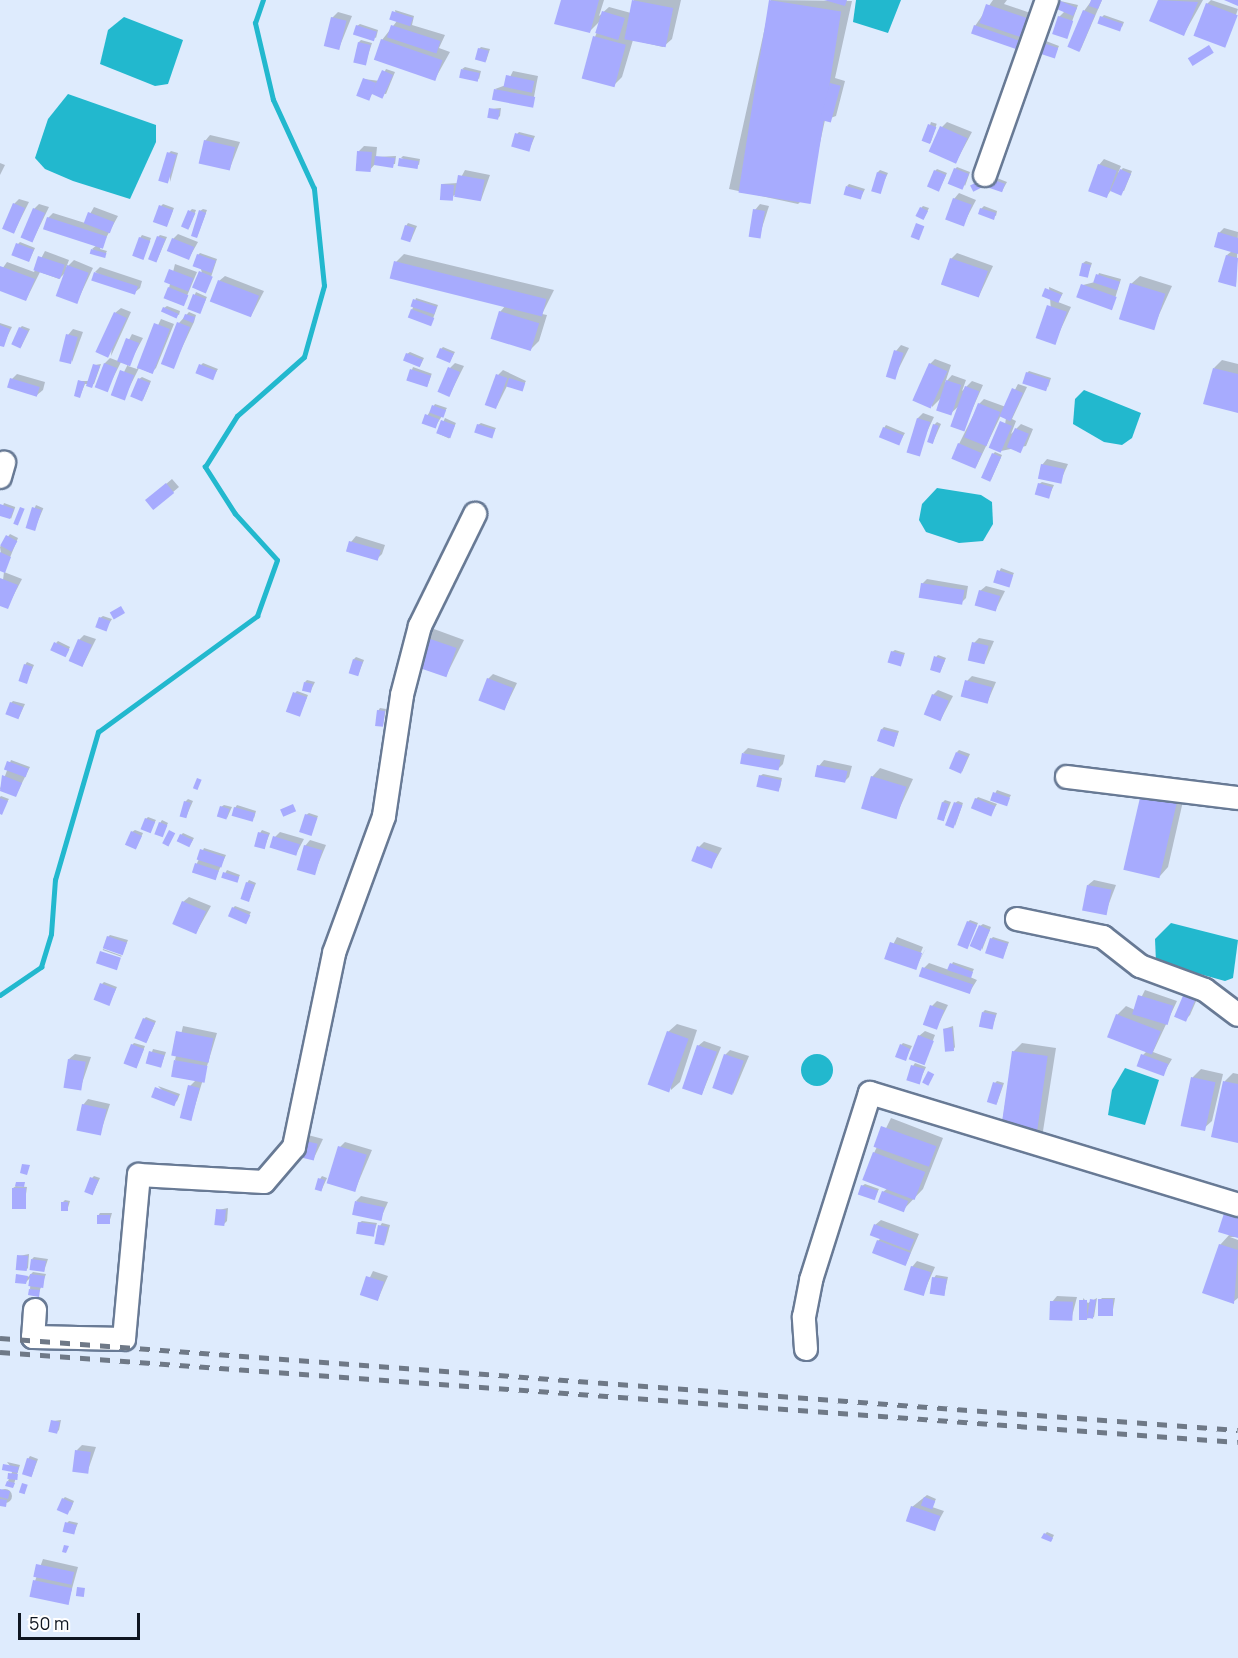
<!DOCTYPE html>
<html>
<head>
<meta charset="utf-8">
<style>
	body { margin:0 }
	#map { position:relative; width:1238px; height:1658px; overflow:hidden; background:#deebfd; font-family:Manrope,sans-serif }
	div>[style] { position:absolute }
	.water>* { inset:0; background:#22b8ce }
	.round { border-radius:50% }
	.shadow>* { inset:0; background:#0003; transform-origin:0 0 }
	.stream>* { height:4.5px; margin:-2.25px; padding:0 2.25px; transform-origin:2.25px; border-radius:2.25px; background:#22b8ce }
	.building>* { inset:0; background:#a7abfe; transform-origin:0 0 }
	.roads { filter:drop-shadow(2px 0 #687a95) drop-shadow(-2px 0 #687a95) drop-shadow(0 2px #687a95) drop-shadow(0 -2px #687a95) }
	.minor>* { height:22px; margin:-11px; padding:0 11px; transform-origin:11px; border-radius:11px; background:#fff }
	.rail>* { height:4.5px; margin-top:-2.25px; transform-origin:0; background:repeating-linear-gradient(90deg,#6f7987 0 10px,transparent 0 20px) }
	span { translate:-50% -50%; white-space:nowrap; text-align:center; line-height:1.15; -webkit-text-stroke:6px #fff; paint-order:stroke }
	.scale { position:absolute; left:18px; top:1613px; width:122px; height:27px; box-sizing:border-box; border:3px solid #0f1621; border-top:0; padding-left:8px; font-size:18px; line-height:21px; white-space:nowrap; color:#0f1621; -webkit-text-stroke:4px #fff; paint-order:stroke }
</style>
</head>
<body>
<div id="map">
	<div class="water">
		<i style="clip-path:polygon(856px 0,901px 0,888px 33px,853px 22px)"></i>
		<i style="clip-path:polygon(124px 17px,183px 40px,168px 84px,155px 86px,100px 64px,108px 30px)"></i>
		<i style="clip-path:polygon(68px 94px,156px 125px,156px 142px,130px 199px,73px 181px,45px 169px,35px 158px,48px 119px)"></i>
		<i style="clip-path:polygon(1084px 390px,1141px 413px,1132px 438px,1122px 445px,1104px 442px,1073px 424px,1075px 399px)"></i>
		<i style="clip-path:polygon(937px 488px,981px 495px,992px 502px,993px 524px,983px 541px,959px 543px,926px 532px,919px 520px,922px 504px)"></i>
		<i style="clip-path:polygon(1171px 923px,1238px 940px,1233px 978px,1225px 981px,1156px 962px,1155px 939px)"></i>
		<i class="round" style="left:801px;top:1054px;width:32px;height:32px"></i>
		<i style="clip-path:polygon(1125px 1068px,1159px 1080px,1145px 1125px,1108px 1115px,1112px 1090px)"></i>
	</div>
	<div class="shadow">
		<i style="clip-path:polygon(562px 0,604px 0,599px 16px,609px 7px,631px 13px,634px 0,681px 0,672px 39px,663px 47px,633px 40px,622px 77px,613px 86px,595px 37px,602px 19px,589px 32px)"></i>
		<i style="clip-path:polygon(771px 0,852px 1px,835px 78px,845px 81px,836px 116px,825px 120px,809px 193px,798px 204px,729px 189px)"></i>
		<i style="clip-path:polygon(993px 0,1007px 0,1004px 4px,1039px 16px,1030px 46px,975px 26px)"></i>
		<i style="clip-path:polygon(1056px 0,1078px 5px,1066px 38px,1059px 17px,1065px 11px)"></i>
		<i style="clip-path:polygon(1092px 0,1102px 0,1080px 51px,1084px 11px)"></i>
		<i style="clip-path:polygon(1159px 0,1203px 0,1184px 34px,1151px 20px)"></i>
		<i style="clip-path:polygon(1211px 0,1238px 9px,1225px 46px,1207px 4px)"></i>
		<i style="clip-path:polygon(395px 10px,414px 16px,412px 25px,445px 35px,439px 48px,450px 52px,435px 79px,382px 40px,397px 21px)"></i>
		<i style="clip-path:polygon(338px 12px,352px 16px,339px 48px,332px 18px)"></i>
		<i style="clip-path:polygon(1104px 15px,1124px 22px,1122px 27px,1102px 17px)"></i>
		<i style="clip-path:polygon(360px 24px,378px 30px,376px 38px,357px 26px)"></i>
		<i style="clip-path:polygon(361px 40px,372px 43px,365px 64px,359px 42px)"></i>
		<i style="clip-path:polygon(1046px 41px,1059px 46px,1054px 57px,1044px 43px)"></i>
		<i style="clip-path:polygon(481px 47px,490px 49px,486px 61px,479px 49px)"></i>
		<i style="clip-path:polygon(465px 67px,481px 71px,479px 79px,462px 69px)"></i>
		<i style="clip-path:polygon(386px 69px,395px 72px,386px 94px,373px 92px,369px 99px,364px 79px,380px 81px)"></i>
		<i style="clip-path:polygon(513px 71px,538px 76px,532px 107px,495px 89px,506px 85px)"></i>
		<i style="clip-path:polygon(501px 108px,500px 116px,498px 118px,490px 109px)"></i>
		<i style="left:931px;top:122px;width:6px;height:20px;rotate:18deg"></i>
		<i style="clip-path:polygon(947px 122px,972px 132px,956px 162px,942px 127px)"></i>
		<i style="clip-path:polygon(519px 132px,535px 136px,529px 150px,517px 134px)"></i>
		<i style="clip-path:polygon(210px 135px,240px 142px,230px 168px,205px 141px)"></i>
		<i style="clip-path:polygon(364px 146px,377px 147px,376px 157px,396px 156px,395px 164px,375px 164px,369px 171px,359px 151px)"></i>
		<i style="clip-path:polygon(171px 151px,178px 153px,170px 182px,169px 153px)"></i>
		<i style="clip-path:polygon(403px 156px,420px 159px,419px 165px,401px 158px)"></i>
		<i style="clip-path:polygon(1104px 159px,1121px 166px,1118px 173px,1123px 168px,1132px 171px,1124px 191px,1112px 189px,1106px 197px,1099px 165px)"></i>
		<i style="clip-path:polygon(0 163px,5px 165px,0 175px)"></i>
		<i style="clip-path:polygon(957px 167px,970px 172px,965px 186px,955px 169px)"></i>
		<i style="clip-path:polygon(937px 169px,947px 173px,939px 190px,935px 171px)"></i>
		<i style="clip-path:polygon(465px 170px,490px 175px,481px 200px,454px 195px,451px 200px,442px 184px,458px 183px)"></i>
		<i style="clip-path:polygon(880px 170px,888px 173px,879px 192px,878px 172px)"></i>
		<i style="clip-path:polygon(992px 176px,1007px 182px,1002px 191px)"></i>
		<i style="clip-path:polygon(849px 184px,865px 189px,860px 199px,847px 186px)"></i>
		<i style="clip-path:polygon(959px 193px,976px 200px,963px 225px,954px 199px)"></i>
		<i style="clip-path:polygon(19px 199px,29px 202px,14px 232px,14px 204px)"></i>
		<i style="clip-path:polygon(39px 204px,49px 207px,33px 240px,34px 209px)"></i>
		<i style="clip-path:polygon(163px 204px,174px 208px,167px 225px,161px 206px)"></i>
		<i style="clip-path:polygon(760px 204px,769px 206px,759px 237px,755px 210px)"></i>
		<i style="clip-path:polygon(923px 206px,929px 208px,924px 218px,921px 208px)"></i>
		<i style="clip-path:polygon(984px 206px,997px 211px,996px 216px,981px 209px)"></i>
		<i style="clip-path:polygon(94px 207px,118px 216px,100px 249px,107px 251px,104px 257px,92px 249px,97px 245px,48px 218px,53px 213px,85px 223px)"></i>
		<i style="clip-path:polygon(192px 209px,196px 210px,189px 228px,190px 211px)"></i>
		<i style="clip-path:polygon(203px 209px,207px 210px,197px 237px,200px 211px)"></i>
		<i style="clip-path:polygon(408px 223px,417px 226px,411px 240px,406px 226px)"></i>
		<i style="clip-path:polygon(1224px 228px,1238px 232px,1236px 285px,1227px 255px,1232px 251px,1219px 233px)"></i>
		<i style="clip-path:polygon(178px 234px,198px 242px,189px 258px,173px 239px)"></i>
		<i style="clip-path:polygon(142px 235px,151px 238px,143px 259px,140px 238px)"></i>
		<i style="clip-path:polygon(160px 235px,167px 237px,157px 260px,158px 237px)"></i>
		<i style="clip-path:polygon(20px 242px,35px 248px,29px 261px,18px 244px)"></i>
		<i style="clip-path:polygon(45px 251px,69px 260px,66px 268px,74px 260px,93px 268px,77px 302px,67px 271px,59px 279px,40px 272px,26px 300px,0 290px,0 272px,7px 262px,34px 272px)"></i>
		<i style="clip-path:polygon(200px 253px,217px 259px,206px 292px,198px 255px)"></i>
		<i style="clip-path:polygon(957px 253px,993px 266px,979px 296px,951px 259px)"></i>
		<i style="clip-path:polygon(404px 254px,554px 290px,542px 314px,547px 315px,539px 341px,531px 349px,500px 312px,506px 305px,396px 262px)"></i>
		<i style="clip-path:polygon(1086px 261px,1092px 263px,1087px 277px,1083px 263px)"></i>
		<i style="clip-path:polygon(175px 264px,197px 272px,184px 303px,169px 288px)"></i>
		<i style="clip-path:polygon(100px 267px,142px 281px,140px 288px,134px 293px,95px 272px)"></i>
		<i style="clip-path:polygon(1099px 273px,1121px 279px,1112px 308px,1083px 285px,1095px 282px)"></i>
		<i style="clip-path:polygon(225px 276px,264px 291px,251px 316px,219px 281px)"></i>
		<i style="clip-path:polygon(1140px 276px,1172px 286px,1153px 328px,1131px 284px)"></i>
		<i style="clip-path:polygon(1049px 287px,1063px 293px,1058px 302px,1071px 307px,1054px 344px)"></i>
		<i style="left:196px;top:292px;width:12px;height:17px;rotate:24deg"></i>
		<i style="clip-path:polygon(416px 298px,438px 305px,431px 324px,412px 310px)"></i>
		<i style="clip-path:polygon(167px 306px,180px 311px,179px 315px,164px 308px)"></i>
		<i style="clip-path:polygon(121px 308px,131px 312px,111px 356px,115px 313px)"></i>
		<i style="clip-path:polygon(189px 312px,196px 315px,194px 322px,173px 367px,179px 323px)"></i>
		<i style="clip-path:polygon(161px 319px,174px 324px,156px 368px,151px 373px,139px 368px,124px 398px,113px 394px,128px 364px,121px 362px,107px 390px,96px 386px,105px 363px,110px 358px,118px 361px,132px 334px,143px 338px,128px 366px,137px 369px)"></i>
		<i style="clip-path:polygon(0 323px,12px 327px,3px 345px,0 344px)"></i>
		<i style="clip-path:polygon(22px 326px,30px 329px,21px 347px,20px 328px)"></i>
		<i style="clip-path:polygon(73px 329px,83px 332px,72px 362px,68px 335px)"></i>
		<i style="clip-path:polygon(901px 345px,909px 348px,894px 378px,896px 351px)"></i>
		<i style="clip-path:polygon(443px 347px,455px 352px,450px 361px,441px 349px)"></i>
		<i style="clip-path:polygon(410px 352px,424px 358px,420px 366px,407px 354px)"></i>
		<i style="clip-path:polygon(935px 359px,951px 365px,945px 383px,952px 375px,966px 380px,962px 391px,972px 381px,983px 385px,963px 430px,960px 405px,950px 414px,941px 398px,932px 407px,930px 364px)"></i>
		<i style="clip-path:polygon(1222px 360px,1238px 364px,1238px 411px,1214px 368px)"></i>
		<i style="clip-path:polygon(203px 363px,218px 369px,212px 379px,201px 365px)"></i>
		<i style="clip-path:polygon(455px 363px,464px 366px,450px 394px,450px 368px)"></i>
		<i style="clip-path:polygon(101px 364px,94px 384px,85px 384px,80px 396px,80px 381px,89px 381px,95px 365px)"></i>
		<i style="left:413px;top:367px;width:20px;height:13px;rotate:20deg"></i>
		<i style="clip-path:polygon(503px 370px,526px 381px,521px 390px,507px 386px,497px 406px,498px 375px)"></i>
		<i style="clip-path:polygon(1029px 371px,1051px 378px,1048px 387px,1027px 373px)"></i>
		<i style="clip-path:polygon(17px 374px,45px 382px,43px 390px,37px 395px,12px 379px)"></i>
		<i style="clip-path:polygon(142px 377px,151px 381px,143px 400px,139px 379px)"></i>
		<i style="clip-path:polygon(1018px 384px,1027px 387px,1012px 419px,1016px 421px,1011px 434px,1021px 424px,1033px 429px,1026px 446px,1001px 451px,1006px 418px,1001px 415px,976px 467px,959px 444px,979px 404px,984px 399px,1006px 407px)"></i>
		<i style="clip-path:polygon(435px 404px,447px 408px,435px 427px,423px 422px)"></i>
		<i style="clip-path:polygon(923px 413px,934px 417px,916px 455px,918px 418px)"></i>
		<i style="left:445px;top:418px;width:12px;height:17px;rotate:24deg"></i>
		<i style="clip-path:polygon(937px 422px,941px 424px,933px 442px,934px 425px)"></i>
		<i style="clip-path:polygon(481px 423px,496px 428px,491px 437px,478px 425px)"></i>
		<i style="clip-path:polygon(886px 425px,905px 433px,899px 443px,884px 428px)"></i>
		<i style="clip-path:polygon(995px 452px,1002px 455px,991px 480px,993px 454px)"></i>
		<i style="clip-path:polygon(1047px 459px,1068px 464px,1060px 482px,1042px 465px)"></i>
		<i style="clip-path:polygon(172px 479px,179px 487px,154px 508px,153px 495px)"></i>
		<i style="clip-path:polygon(1042px 482px,1054px 485px,1048px 498px,1039px 484px)"></i>
		<i style="left:4px;top:503px;width:12px;height:12px;rotate:20deg"></i>
		<i style="left:36px;top:505px;width:8px;height:23px;rotate:23deg"></i>
		<i style="clip-path:polygon(10px 534px,18px 538px,4px 572px,0 547px)"></i>
		<i style="clip-path:polygon(356px 536px,385px 545px,382px 554px,377px 559px,351px 542px)"></i>
		<i style="clip-path:polygon(1001px 568px,1014px 573px,1008px 585px,995px 581px)"></i>
		<i style="clip-path:polygon(4px 572px,22px 579px,7px 608px,0 605px)"></i>
		<i style="clip-path:polygon(927px 579px,968px 586px,966px 598px,961px 603px,922px 584px)"></i>
		<i style="clip-path:polygon(986px 586px,1005px 591px,996px 609px,980px 591px)"></i>
		<i style="clip-path:polygon(103px 616px,112px 619px,105px 630px,100px 618px)"></i>
		<i style="clip-path:polygon(423px 625px,464px 640px,446px 676px,405px 661px)"></i>
		<i style="clip-path:polygon(84px 635px,96px 639px,83px 665px,79px 640px)"></i>
		<i style="clip-path:polygon(979px 638px,994px 641px,984px 664px,974px 643px)"></i>
		<i style="clip-path:polygon(58px 641px,70px 647px,67px 653px,56px 643px)"></i>
		<i style="clip-path:polygon(895px 650px,905px 653px,900px 665px,892px 652px)"></i>
		<i style="clip-path:polygon(938px 655px,946px 658px,940px 672px,936px 657px)"></i>
		<i style="clip-path:polygon(356px 657px,364px 660px,358px 675px,354px 659px)"></i>
		<i style="clip-path:polygon(27px 662px,34px 665px,26px 683px,25px 665px)"></i>
		<i style="clip-path:polygon(493px 674px,517px 683px,505px 708px,488px 679px)"></i>
		<i style="clip-path:polygon(972px 676px,996px 682px,987px 703px,967px 681px)"></i>
		<i style="clip-path:polygon(307px 680px,315px 682px,310px 692px,305px 682px)"></i>
		<i style="clip-path:polygon(938px 690px,953px 696px,941px 719px,933px 695px)"></i>
		<i style="clip-path:polygon(297px 691px,308px 695px,300px 714px,295px 693px)"></i>
		<i style="clip-path:polygon(13px 701px,25px 704px,19px 717px,11px 703px)"></i>
		<i style="clip-path:polygon(380px 708px,386px 709px,383px 725px,378px 711px)"></i>
		<i style="clip-path:polygon(884px 727px,899px 731px,894px 745px,882px 729px)"></i>
		<i style="clip-path:polygon(748px 748px,785px 755px,783px 764px,777px 770px,743px 753px)"></i>
		<i style="clip-path:polygon(959px 750px,970px 754px,962px 772px,957px 752px)"></i>
		<i style="clip-path:polygon(11px 760px,30px 767px,16px 795px,0 789px)"></i>
		<i style="clip-path:polygon(824px 760px,852px 766px,849px 777px,844px 782px,819px 766px)"></i>
		<i style="clip-path:polygon(880px 768px,913px 779px,895px 818px,872px 777px)"></i>
		<i style="clip-path:polygon(763px 774px,782px 778px,780px 788px,760px 776px)"></i>
		<i style="clip-path:polygon(1152px 781px,1186px 788px,1168px 867px,1160px 876px)"></i>
		<i style="clip-path:polygon(997px 790px,1011px 795px,1006px 804px,992px 799px)"></i>
		<i style="clip-path:polygon(1px 796px,9px 799px,0 812px,0 797px)"></i>
		<i style="clip-path:polygon(978px 797px,997px 804px,991px 814px,976px 799px)"></i>
		<i style="clip-path:polygon(188px 799px,193px 801px,186px 817px,185px 802px)"></i>
		<i style="clip-path:polygon(945px 800px,951px 802px,944px 819px,943px 802px)"></i>
		<i style="clip-path:polygon(958px 801px,963px 803px,955px 826px,955px 803px)"></i>
		<i style="clip-path:polygon(224px 805px,232px 807px,227px 818px,221px 807px)"></i>
		<i style="clip-path:polygon(237px 805px,256px 811px,254px 818px,235px 808px)"></i>
		<i style="clip-path:polygon(309px 813px,318px 816px,310px 835px,306px 815px)"></i>
		<i style="clip-path:polygon(148px 817px,156px 820px,150px 831px,146px 819px)"></i>
		<i style="clip-path:polygon(162px 820px,168px 823px,162px 835px,160px 823px)"></i>
		<i style="clip-path:polygon(135px 830px,143px 833px,136px 848px,132px 832px)"></i>
		<i style="clip-path:polygon(262px 830px,270px 833px,264px 848px,260px 833px)"></i>
		<i style="clip-path:polygon(280px 832px,304px 839px,296px 854px,275px 837px)"></i>
		<i style="clip-path:polygon(183px 833px,194px 838px,190px 845px,181px 835px)"></i>
		<i style="clip-path:polygon(310px 840px,326px 845px,314px 874px,305px 846px)"></i>
		<i style="clip-path:polygon(704px 842px,722px 848px,712px 866px,699px 847px)"></i>
		<i style="clip-path:polygon(204px 848px,226px 855px,215px 879px,193px 872px)"></i>
		<i style="clip-path:polygon(227px 870px,240px 875px,238px 879px,223px 877px)"></i>
		<i style="clip-path:polygon(249px 880px,256px 883px,250px 898px,247px 883px)"></i>
		<i style="clip-path:polygon(1094px 880px,1116px 885px,1105px 914px,1088px 885px)"></i>
		<i style="clip-path:polygon(189px 897px,211px 906px,197px 931px,183px 902px)"></i>
		<i style="clip-path:polygon(235px 906px,251px 912px,246px 922px,233px 908px)"></i>
		<i style="clip-path:polygon(970px 920px,978px 923px,967px 947px,968px 922px)"></i>
		<i style="clip-path:polygon(983px 924px,991px 927px,982px 950px,980px 926px)"></i>
		<i style="clip-path:polygon(110px 935px,128px 940px,123px 952px,108px 937px)"></i>
		<i style="clip-path:polygon(897px 937px,923px 947px,916px 965px,926px 948px,915px 969px,886px 958px)"></i>
		<i style="clip-path:polygon(993px 937px,1009px 942px,1003px 957px,991px 939px)"></i>
		<i style="left:103px;top:949px;width:20px;height:1px;rotate:20deg"></i>
		<i style="clip-path:polygon(953px 962px,974px 969px,970px 977px,977px 980px,969px 993px,924px 968px,929px 963px,949px 970px)"></i>
		<i style="clip-path:polygon(104px 982px,117px 987px,109px 1004px,102px 984px)"></i>
		<i style="clip-path:polygon(1145px 990px,1177px 1001px,1153px 1052px,1172px 1059px,1163px 1074px,1143px 1055px,1147px 1051px,1117px 1015px,1126px 1006px,1135px 1010px)"></i>
		<i style="clip-path:polygon(1201px 990px,1190px 1015px,1185px 1020px,1176px 1017px)"></i>
		<i style="clip-path:polygon(937px 1001px,948px 1005px,936px 1029px,932px 1006px)"></i>
		<i style="clip-path:polygon(985px 1010px,997px 1013px,992px 1028px,983px 1012px)"></i>
		<i style="clip-path:polygon(146px 1017px,156px 1021px,147px 1041px,144px 1019px)"></i>
		<i style="clip-path:polygon(677px 1024px,697px 1030px,680px 1082px,671px 1090px,668px 1032px)"></i>
		<i style="clip-path:polygon(183px 1026px,217px 1033px,191px 1119px,190px 1086px,196px 1080px,175px 1060px)"></i>
		<i style="clip-path:polygon(953px 1026px,955px 1047px,953px 1050px,944px 1029px)"></i>
		<i style="clip-path:polygon(925px 1031px,935px 1035px,924px 1063px,919px 1036px)"></i>
		<i style="clip-path:polygon(704px 1041px,721px 1047px,702px 1094px,698px 1046px)"></i>
		<i style="clip-path:polygon(134px 1043px,145px 1046px,137px 1066px,132px 1045px)"></i>
		<i style="clip-path:polygon(903px 1043px,912px 1046px,905px 1060px,901px 1045px)"></i>
		<i style="clip-path:polygon(1022px 1043px,1056px 1048px,1043px 1131px,1034px 1139px,1001px 1129px,1014px 1051px)"></i>
		<i style="clip-path:polygon(153px 1049px,166px 1052px,161px 1066px,148px 1063px)"></i>
		<i style="clip-path:polygon(730px 1050px,749px 1056px,733px 1094px,725px 1055px)"></i>
		<i style="clip-path:polygon(75px 1054px,91px 1057px,80px 1089px,69px 1059px)"></i>
		<i style="clip-path:polygon(915px 1063px,926px 1067px,919px 1082px,913px 1066px)"></i>
		<i style="clip-path:polygon(1201px 1069px,1223px 1074px,1212px 1121px,1203px 1129px,1182px 1124px,1193px 1077px)"></i>
		<i style="clip-path:polygon(1233px 1073px,1238px 1074px,1238px 1141px,1213px 1136px,1225px 1081px)"></i>
		<i style="clip-path:polygon(997px 1081px,1004px 1083px,997px 1103px,995px 1083px)"></i>
		<i style="clip-path:polygon(158px 1086px,180px 1094px,177px 1101px,174px 1103px)"></i>
		<i style="clip-path:polygon(88px 1099px,110px 1104px,100px 1134px,83px 1105px)"></i>
		<i style="clip-path:polygon(891px 1118px,943px 1138px,923px 1189px,903px 1210px,883px 1192px,888px 1188px,874px 1153px)"></i>
		<i style="clip-path:polygon(308px 1135px,323px 1139px,313px 1160px,303px 1140px)"></i>
		<i style="clip-path:polygon(345px 1142px,372px 1150px,355px 1190px,340px 1147px)"></i>
		<i style="clip-path:polygon(94px 1176px,100px 1178px,93px 1193px,92px 1178px)"></i>
		<i style="clip-path:polygon(322px 1176px,327px 1178px,321px 1191px,320px 1179px)"></i>
		<i style="clip-path:polygon(865px 1184px,879px 1189px,874px 1199px,862px 1186px)"></i>
		<i style="clip-path:polygon(16px 1186px,27px 1187px,24px 1208px,13px 1188px)"></i>
		<i style="clip-path:polygon(361px 1196px,388px 1202px,380px 1220px,356px 1201px)"></i>
		<i style="clip-path:polygon(65px 1200px,70px 1201px,67px 1211px,63px 1202px)"></i>
		<i style="clip-path:polygon(228px 1208px,227px 1221px,224px 1224px,218px 1210px)"></i>
		<i style="clip-path:polygon(112px 1213px,109px 1223px,98px 1216px,100px 1213px)"></i>
		<i style="clip-path:polygon(881px 1220px,919px 1234px,906px 1264px,878px 1241px,882px 1237px,875px 1225px)"></i>
		<i style="clip-path:polygon(362px 1221px,377px 1223px,373px 1236px,359px 1223px)"></i>
		<i style="clip-path:polygon(382px 1223px,390px 1225px,385px 1244px,380px 1226px)"></i>
		<i style="clip-path:polygon(1230px 1234px,1238px 1237px,1230px 1237px,1238px 1240px,1238px 1298px,1233px 1302px,1220px 1245px)"></i>
		<i style="clip-path:polygon(29px 1254px,28px 1268px,26px 1270px,19px 1256px)"></i>
		<i style="clip-path:polygon(34px 1257px,48px 1259px,44px 1271px,32px 1259px)"></i>
		<i style="clip-path:polygon(917px 1261px,935px 1267px,923px 1294px,912px 1267px)"></i>
		<i style="clip-path:polygon(373px 1271px,388px 1276px,378px 1299px,362px 1294px)"></i>
		<i style="clip-path:polygon(33px 1272px,46px 1274px,38px 1295px,30px 1289px,31px 1277px,26px 1282px,18px 1275px,28px 1277px)"></i>
		<i style="clip-path:polygon(936px 1275px,948px 1277px,944px 1295px,934px 1278px)"></i>
		<i style="clip-path:polygon(1057px 1296px,1077px 1297px,1071px 1320px,1052px 1302px)"></i>
		<i style="clip-path:polygon(1083px 1298px,1088px 1303px,1097px 1298px,1094px 1317px,1085px 1319px)"></i>
		<i style="clip-path:polygon(1102px 1298px,1115px 1298px,1112px 1315px,1100px 1300px)"></i>
		<i style="clip-path:polygon(61px 1420px,59px 1430px,57px 1432px,53px 1421px)"></i>
		<i style="clip-path:polygon(82px 1445px,96px 1447px,87px 1473px,77px 1450px)"></i>
		<i style="clip-path:polygon(30px 1456px,38px 1459px,32px 1475px,28px 1459px)"></i>
		<i style="clip-path:polygon(7px 1462px,20px 1465px,13px 1487px,8px 1481px,13px 1470px)"></i>
		<i class="round" style="left:-2px;top:1489px;width:14px;height:14px"></i>
		<i style="clip-path:polygon(927px 1495px,936px 1499px,932px 1507px,944px 1511px,934px 1529px,912px 1507px)"></i>
		<i style="clip-path:polygon(65px 1497px,74px 1501px,70px 1511px,63px 1499px)"></i>
		<i style="clip-path:polygon(69px 1521px,78px 1523px,74px 1533px,67px 1523px)"></i>
		<i style="clip-path:polygon(1047px 1532px,1054px 1535px,1051px 1541px,1045px 1534px)"></i>
		<i style="clip-path:polygon(43px 1559px,78px 1567px,68px 1603px,35px 1581px)"></i>
	</div>
	<div class="stream">
		<i style="left:0;top:995px;width:50px;rotate:-34.3deg"></i>
		<i style="left:41px;top:967px;width:34px;rotate:-73deg"></i>
		<i style="left:51px;top:934px;width:54px;rotate:-85.8deg"></i>
		<i style="left:55px;top:880px;width:154px;rotate:-73.8deg"></i>
		<i style="left:98px;top:732px;width:197px;rotate:-36.1deg"></i>
		<i style="left:257px;top:616px;width:59px;rotate:-70.3deg"></i>
		<i style="left:277px;top:560px;width:62px;rotate:-132.4deg"></i>
		<i style="left:235px;top:514px;width:56px;rotate:-122.6deg"></i>
		<i style="left:205px;top:467px;width:60px;rotate:-57.9deg"></i>
		<i style="left:237px;top:416px;width:89px;rotate:-41.4deg"></i>
		<i style="left:304px;top:357px;width:74px;rotate:-74.3deg"></i>
		<i style="left:324px;top:286px;width:98px;rotate:-95.9deg"></i>
		<i style="left:314px;top:189px;width:98px;rotate:-114.7deg"></i>
		<i style="left:273px;top:100px;width:79px;rotate:-103.2deg"></i>
		<i style="left:255px;top:23px;width:24px;rotate:-71deg"></i>
	</div>
	<div class="building">
		<i style="clip-path:polygon(561px 0,599px 0,590px 33px,554px 24px)"></i>
		<i style="left:632px;top:0;width:42px;height:40px;rotate:11deg"></i>
		<i style="left:769px;top:0;width:73px;height:195px;rotate:9deg"></i>
		<i style="clip-path:polygon(824px 0,847px 0,845px 6px)"></i>
		<i style="clip-path:polygon(1058px 0,1077px 8px,1073px 16px,1052px 7px)"></i>
		<i style="clip-path:polygon(1091px 0,1102px 0,1098px 9px,1089px 6px)"></i>
		<i style="clip-path:polygon(1158px 0,1198px 2px,1184px 36px,1149px 21px)"></i>
		<i style="clip-path:polygon(1224px 0,1238px 0,1238px 6px)"></i>
		<i style="left:1206px;top:3px;width:34px;height:35px;rotate:21deg"></i>
		<i style="left:986px;top:4px;width:52px;height:20px;rotate:19deg"></i>
		<i style="left:1083px;top:10px;width:13px;height:40px;rotate:23deg"></i>
		<i style="left:392px;top:11px;width:22px;height:9px;rotate:18deg"></i>
		<i style="left:602px;top:11px;width:24px;height:23px;rotate:17deg"></i>
		<i style="left:1058px;top:16px;width:16px;height:19px;rotate:18deg"></i>
		<i style="left:1100px;top:16px;width:24px;height:8px;rotate:19deg"></i>
		<i style="left:331px;top:17px;width:16px;height:30px;rotate:14deg"></i>
		<i style="left:356px;top:25px;width:22px;height:10px;rotate:18deg"></i>
		<i style="left:391px;top:25px;width:52px;height:13px;rotate:18deg"></i>
		<i style="left:974px;top:25px;width:57px;height:9px;rotate:19deg"></i>
		<i style="left:593px;top:36px;width:34px;height:44px;rotate:15deg"></i>
		<i style="left:381px;top:39px;width:65px;height:22px;rotate:19deg"></i>
		<i style="left:358px;top:42px;width:13px;height:21px;rotate:13deg"></i>
		<i style="left:1043px;top:43px;width:16px;height:11px;rotate:18deg"></i>
		<i style="left:1209px;top:45px;width:9px;height:25px;rotate:58deg"></i>
		<i style="left:478px;top:48px;width:11px;height:12px;rotate:15deg"></i>
		<i style="left:461px;top:69px;width:19px;height:9px;rotate:12deg"></i>
		<i style="left:382px;top:70px;width:12px;height:26px;rotate:24deg"></i>
		<i style="left:506px;top:75px;width:29px;height:12px;rotate:12deg"></i>
		<i style="left:363px;top:78px;width:14px;height:19px;rotate:21deg"></i>
		<i style="left:830px;top:83px;width:11px;height:38px;rotate:15deg"></i>
		<i style="left:494px;top:89px;width:42px;height:11px;rotate:11deg"></i>
		<i style="left:489px;top:108px;width:11px;height:10px;rotate:10deg"></i>
		<i style="left:928px;top:124px;width:9px;height:18px;rotate:21deg"></i>
		<i style="left:940px;top:126px;width:30px;height:28px;rotate:24deg"></i>
		<i style="left:515px;top:133px;width:19px;height:14px;rotate:16deg"></i>
		<i style="left:204px;top:140px;width:32px;height:24px;rotate:13deg"></i>
		<i style="left:357px;top:151px;width:15px;height:20px;rotate:4deg"></i>
		<i style="left:167px;top:152px;width:10px;height:30px;rotate:17deg"></i>
		<i style="clip-path:polygon(375px 156px,395px 158px,393px 168px,374px 165px)"></i>
		<i style="left:399px;top:158px;width:20px;height:8px;rotate:9deg"></i>
		<i style="left:1098px;top:164px;width:20px;height:29px;rotate:20deg"></i>
		<i style="left:954px;top:168px;width:16px;height:17px;rotate:22deg"></i>
		<i style="left:1120px;top:169px;width:12px;height:24px;rotate:24deg"></i>
		<i style="left:934px;top:170px;width:13px;height:18px;rotate:23deg"></i>
		<i style="left:877px;top:172px;width:10px;height:20px;rotate:17deg"></i>
		<i style="left:458px;top:175px;width:27px;height:22px;rotate:10deg"></i>
		<i style="left:988px;top:178px;width:18px;height:9px;rotate:19deg"></i>
		<i style="left:979px;top:181px;width:7px;height:10px;rotate:63deg"></i>
		<i style="left:441px;top:184px;width:13px;height:16px;rotate:4deg"></i>
		<i style="left:846px;top:186px;width:18px;height:9px;rotate:16deg"></i>
		<i style="left:953px;top:198px;width:20px;height:23px;rotate:20deg"></i>
		<i style="left:13px;top:203px;width:13px;height:28px;rotate:23deg"></i>
		<i style="left:159px;top:205px;width:15px;height:18px;rotate:20deg"></i>
		<i style="left:920px;top:207px;width:9px;height:10px;rotate:27deg"></i>
		<i style="left:33px;top:208px;width:13px;height:32px;rotate:23deg"></i>
		<i style="clip-path:polygon(980px 208px,996px 213px,994px 220px,978px 214px)"></i>
		<i style="left:753px;top:209px;width:12px;height:28px;rotate:9deg"></i>
		<i style="left:188px;top:210px;width:8px;height:18px;rotate:23deg"></i>
		<i style="clip-path:polygon(199px 210px,206px 213px,197px 238px,191px 236px)"></i>
		<i style="left:88px;top:212px;width:28px;height:12px;rotate:21deg"></i>
		<i style="left:47px;top:217px;width:63px;height:13px;rotate:18deg"></i>
		<i style="left:916px;top:223px;width:9px;height:15px;rotate:21deg"></i>
		<i style="left:405px;top:225px;width:10px;height:15px;rotate:17deg"></i>
		<i style="clip-path:polygon(1218px 232px,1238px 238px,1238px 254px,1214px 247px)"></i>
		<i style="left:157px;top:236px;width:9px;height:25px;rotate:21deg"></i>
		<i style="left:139px;top:237px;width:12px;height:20px;rotate:20deg"></i>
		<i style="left:172px;top:238px;width:24px;height:14px;rotate:22deg"></i>
		<i style="left:16px;top:243px;width:19px;height:13px;rotate:21deg"></i>
		<i style="left:91px;top:249px;width:16px;height:5px;rotate:15deg"></i>
		<i style="left:197px;top:254px;width:20px;height:13px;rotate:20deg"></i>
		<i style="clip-path:polygon(1226px 255px,1238px 258px,1236px 287px,1218px 282px)"></i>
		<i style="left:38px;top:256px;width:28px;height:15px;rotate:18deg"></i>
		<i style="left:950px;top:258px;width:40px;height:28px;rotate:19deg"></i>
		<i style="left:394px;top:261px;width:157px;height:18px;rotate:14deg"></i>
		<i style="left:1082px;top:263px;width:9px;height:13px;rotate:13deg"></i>
		<i style="left:67px;top:265px;width:23px;height:33px;rotate:20deg"></i>
		<i style="clip-path:polygon(0 266px,35px 279px,26px 301px,0 291px)"></i>
		<i style="left:169px;top:269px;width:26px;height:14px;rotate:21deg"></i>
		<i style="left:199px;top:271px;width:15px;height:18px;rotate:23deg"></i>
		<i style="left:94px;top:272px;width:46px;height:9px;rotate:18deg"></i>
		<i style="left:1096px;top:274px;width:25px;height:9px;rotate:18deg"></i>
		<i style="left:218px;top:280px;width:44px;height:23px;rotate:21deg"></i>
		<i style="left:1130px;top:283px;width:37px;height:38px;rotate:17deg"></i>
		<i style="left:1081px;top:284px;width:38px;height:14px;rotate:20deg"></i>
		<i style="left:168px;top:287px;width:22px;height:12px;rotate:22deg"></i>
		<i style="left:1045px;top:288px;width:18px;height:9px;rotate:22deg"></i>
		<i style="left:193px;top:294px;width:14px;height:16px;rotate:21deg"></i>
		<i style="left:413px;top:299px;width:25px;height:8px;rotate:18deg"></i>
		<i style="left:1047px;top:305px;width:21px;height:35px;rotate:19deg"></i>
		<i style="left:163px;top:307px;width:17px;height:5px;rotate:24deg"></i>
		<i style="left:411px;top:309px;width:25px;height:9px;rotate:21deg"></i>
		<i style="left:499px;top:311px;width:42px;height:29px;rotate:17deg"></i>
		<i style="left:114px;top:312px;width:14px;height:44px;rotate:25deg"></i>
		<i style="clip-path:polygon(185px 314px,195px 317px,193px 323px,183px 319px)"></i>
		<i style="left:177px;top:322px;width:14px;height:45px;rotate:21deg"></i>
		<i style="left:154px;top:323px;width:17px;height:48px;rotate:21deg"></i>
		<i style="clip-path:polygon(0 325px,10px 329px,4px 347px,0 346px)"></i>
		<i style="left:19px;top:327px;width:10px;height:19px;rotate:24deg"></i>
		<i style="left:66px;top:334px;width:12px;height:28px;rotate:14deg"></i>
		<i style="left:126px;top:338px;width:14px;height:25px;rotate:21deg"></i>
		<i style="left:440px;top:348px;width:15px;height:10px;rotate:23deg"></i>
		<i style="left:894px;top:350px;width:10px;height:28px;rotate:17deg"></i>
		<i style="left:406px;top:353px;width:18px;height:8px;rotate:22deg"></i>
		<i style="left:104px;top:363px;width:14px;height:26px;rotate:21deg"></i>
		<i style="left:929px;top:363px;width:20px;height:41px;rotate:24deg"></i>
		<i style="clip-path:polygon(93px 364px,100px 366px,92px 388px,86px 386px)"></i>
		<i style="left:199px;top:364px;width:19px;height:10px;rotate:21deg"></i>
		<i style="left:448px;top:367px;width:13px;height:27px;rotate:23deg"></i>
		<i style="clip-path:polygon(1213px 368px,1238px 374px,1238px 413px,1203px 404px)"></i>
		<i style="left:410px;top:369px;width:22px;height:12px;rotate:18deg"></i>
		<i style="left:120px;top:370px;width:15px;height:27px;rotate:20deg"></i>
		<i style="left:1026px;top:372px;width:25px;height:12px;rotate:18deg"></i>
		<i style="left:496px;top:374px;width:12px;height:33px;rotate:20deg"></i>
		<i style="left:10px;top:378px;width:31px;height:10px;rotate:17deg"></i>
		<i style="left:138px;top:378px;width:13px;height:20px;rotate:23deg"></i>
		<i style="left:509px;top:378px;width:17px;height:9px;rotate:17deg"></i>
		<i style="clip-path:polygon(78px 380px,85px 382px,80px 398px,74px 396px)"></i>
		<i style="left:946px;top:380px;width:16px;height:32px;rotate:18deg"></i>
		<i style="left:965px;top:386px;width:15px;height:43px;rotate:20deg"></i>
		<i style="left:1012px;top:388px;width:12px;height:31px;rotate:24deg"></i>
		<i style="left:978px;top:403px;width:24px;height:37px;rotate:22deg"></i>
		<i style="left:432px;top:405px;width:15px;height:8px;rotate:20deg"></i>
		<i style="left:425px;top:414px;width:15px;height:10px;rotate:20deg"></i>
		<i style="left:917px;top:418px;width:14px;height:36px;rotate:17deg"></i>
		<i style="left:441px;top:420px;width:15px;height:14px;rotate:20deg"></i>
		<i style="left:1000px;top:421px;width:13px;height:29px;rotate:23deg"></i>
		<i style="left:477px;top:424px;width:19px;height:9px;rotate:18deg"></i>
		<i style="left:933px;top:424px;width:6px;height:19px;rotate:18deg"></i>
		<i style="left:883px;top:427px;width:22px;height:11px;rotate:22deg"></i>
		<i style="left:1015px;top:428px;width:15px;height:21px;rotate:23deg"></i>
		<i style="left:958px;top:443px;width:26px;height:17px;rotate:23deg"></i>
		<i style="left:992px;top:453px;width:10px;height:27px;rotate:24deg"></i>
		<i style="left:1041px;top:464px;width:24px;height:15px;rotate:12deg"></i>
		<i style="left:166px;top:483px;width:13px;height:27px;rotate:51deg"></i>
		<i style="left:1038px;top:483px;width:15px;height:12px;rotate:16deg"></i>
		<i style="clip-path:polygon(0 504px,14px 509px,10px 519px,0 516px)"></i>
		<i style="left:20px;top:507px;width:5px;height:18px;rotate:22deg"></i>
		<i style="left:32px;top:507px;width:10px;height:22px;rotate:17deg"></i>
		<i style="left:6px;top:535px;width:13px;height:12px;rotate:29deg"></i>
		<i style="left:349px;top:541px;width:33px;height:11px;rotate:16deg"></i>
		<i style="clip-path:polygon(0 552px,11px 557px,5px 573px,0 571px)"></i>
		<i style="left:997px;top:570px;width:17px;height:13px;rotate:17deg"></i>
		<i style="clip-path:polygon(0 578px,18px 585px,8px 609px,0 606px)"></i>
		<i style="left:921px;top:583px;width:44px;height:15px;rotate:9deg"></i>
		<i style="left:979px;top:590px;width:22px;height:16px;rotate:16deg"></i>
		<i style="left:121px;top:606px;width:8px;height:13px;rotate:60deg"></i>
		<i style="left:99px;top:617px;width:12px;height:11px;rotate:20deg"></i>
		<i style="left:413px;top:633px;width:46px;height:31px;rotate:19deg"></i>
		<i style="left:78px;top:639px;width:15px;height:24px;rotate:23deg"></i>
		<i style="left:54px;top:642px;width:17px;height:9px;rotate:25deg"></i>
		<i style="left:972px;top:642px;width:17px;height:19px;rotate:13deg"></i>
		<i style="left:891px;top:651px;width:14px;height:12px;rotate:17deg"></i>
		<i style="clip-path:polygon(934px 656px,945px 660px,940px 673px,930px 670px)"></i>
		<i style="left:353px;top:659px;width:10px;height:15px;rotate:17deg"></i>
		<i style="left:24px;top:664px;width:9px;height:18px;rotate:18deg"></i>
		<i style="left:487px;top:678px;width:28px;height:24px;rotate:21deg"></i>
		<i style="left:965px;top:680px;width:28px;height:17px;rotate:15deg"></i>
		<i style="left:304px;top:682px;width:9px;height:9px;rotate:13deg"></i>
		<i style="left:293px;top:692px;width:15px;height:21px;rotate:20deg"></i>
		<i style="left:932px;top:694px;width:18px;height:22px;rotate:22deg"></i>
		<i style="left:10px;top:702px;width:14px;height:13px;rotate:21deg"></i>
		<i style="left:377px;top:710px;width:8px;height:16px;rotate:7deg"></i>
		<i style="clip-path:polygon(881px 729px,898px 733px,894px 747px,877px 741px)"></i>
		<i style="left:956px;top:752px;width:13px;height:18px;rotate:23deg"></i>
		<i style="left:742px;top:753px;width:39px;height:11px;rotate:10deg"></i>
		<i style="left:7px;top:761px;width:23px;height:9px;rotate:20deg"></i>
		<i style="left:817px;top:765px;width:31px;height:12px;rotate:11deg"></i>
		<i style="clip-path:polygon(2px 775px,22px 783px,16px 797px,0 791px)"></i>
		<i style="left:759px;top:775px;width:23px;height:12px;rotate:13deg"></i>
		<i style="left:871px;top:776px;width:37px;height:34px;rotate:17deg"></i>
		<i style="left:197px;top:778px;width:5px;height:11px;rotate:22deg"></i>
		<i style="left:1142px;top:789px;width:37px;height:83px;rotate:13deg"></i>
		<i style="left:993px;top:792px;width:18px;height:9px;rotate:19deg"></i>
		<i style="clip-path:polygon(0 798px,8px 801px,2px 815px,0 814px)"></i>
		<i style="left:975px;top:798px;width:22px;height:11px;rotate:22deg"></i>
		<i style="left:184px;top:801px;width:7px;height:16px;rotate:16deg"></i>
		<i style="left:942px;top:802px;width:7px;height:18px;rotate:16deg"></i>
		<i style="left:954px;top:802px;width:9px;height:25px;rotate:21deg"></i>
		<i style="left:293px;top:804px;width:8px;height:14px;rotate:67deg"></i>
		<i style="left:220px;top:806px;width:10px;height:11px;rotate:17deg"></i>
		<i style="left:234px;top:807px;width:22px;height:9px;rotate:16deg"></i>
		<i style="left:305px;top:814px;width:13px;height:19px;rotate:18deg"></i>
		<i style="left:145px;top:818px;width:11px;height:12px;rotate:22deg"></i>
		<i style="left:159px;top:822px;width:9px;height:13px;rotate:21deg"></i>
		<i style="left:169px;top:830px;width:7px;height:15px;rotate:27deg"></i>
		<i style="left:131px;top:831px;width:12px;height:15px;rotate:24deg"></i>
		<i style="left:258px;top:832px;width:11px;height:15px;rotate:15deg"></i>
		<i style="left:180px;top:834px;width:14px;height:8px;rotate:25deg"></i>
		<i style="left:273px;top:836px;width:28px;height:12px;rotate:17deg"></i>
		<i style="left:304px;top:845px;width:19px;height:26px;rotate:16deg"></i>
		<i style="left:697px;top:846px;width:22px;height:16px;rotate:21deg"></i>
		<i style="left:200px;top:849px;width:26px;height:11px;rotate:18deg"></i>
		<i style="left:195px;top:863px;width:25px;height:10px;rotate:18deg"></i>
		<i style="left:223px;top:872px;width:17px;height:6px;rotate:17deg"></i>
		<i style="left:246px;top:882px;width:9px;height:18px;rotate:18deg"></i>
		<i style="left:1087px;top:885px;width:25px;height:26px;rotate:11deg"></i>
		<i style="left:182px;top:901px;width:26px;height:25px;rotate:23deg"></i>
		<i style="left:232px;top:907px;width:20px;height:10px;rotate:24deg"></i>
		<i style="left:967px;top:921px;width:11px;height:26px;rotate:22deg"></i>
		<i style="left:979px;top:925px;width:12px;height:23px;rotate:24deg"></i>
		<i style="left:107px;top:936px;width:21px;height:13px;rotate:19deg"></i>
		<i style="left:990px;top:938px;width:19px;height:16px;rotate:18deg"></i>
		<i style="left:890px;top:942px;width:34px;height:18px;rotate:19deg"></i>
		<i style="left:100px;top:951px;width:22px;height:13px;rotate:18deg"></i>
		<i style="clip-path:polygon(950px 963px,973px 972px,971px 978px,947px 970px)"></i>
		<i style="left:922px;top:967px;width:54px;height:10px;rotate:19deg"></i>
		<i style="left:100px;top:983px;width:17px;height:18px;rotate:21deg"></i>
		<i style="left:1185px;top:991px;width:13px;height:28px;rotate:23deg"></i>
		<i style="left:1138px;top:995px;width:37px;height:20px;rotate:17deg"></i>
		<i style="left:930px;top:1005px;width:15px;height:21px;rotate:20deg"></i>
		<i style="left:982px;top:1012px;width:14px;height:15px;rotate:12deg"></i>
		<i style="left:1116px;top:1014px;width:48px;height:25px;rotate:21deg"></i>
		<i style="left:143px;top:1018px;width:13px;height:22px;rotate:23deg"></i>
		<i style="left:952px;top:1028px;width:23px;height:9px;rotate:85deg"></i>
		<i style="left:176px;top:1031px;width:38px;height:25px;rotate:11deg"></i>
		<i style="left:667px;top:1031px;width:23px;height:57px;rotate:20deg"></i>
		<i style="left:918px;top:1035px;width:17px;height:26px;rotate:21deg"></i>
		<i style="left:131px;top:1044px;width:14px;height:21px;rotate:21deg"></i>
		<i style="clip-path:polygon(900px 1044px,910px 1049px,906px 1061px,895px 1057px)"></i>
		<i style="left:697px;top:1045px;width:21px;height:46px;rotate:19deg"></i>
		<i style="left:149px;top:1051px;width:16px;height:13px;rotate:15deg"></i>
		<i style="left:1012px;top:1051px;width:36px;height:80px;rotate:8deg"></i>
		<i style="left:724px;top:1054px;width:21px;height:36px;rotate:19deg"></i>
		<i style="left:1141px;top:1054px;width:29px;height:13px;rotate:20deg"></i>
		<i style="left:68px;top:1059px;width:18px;height:29px;rotate:9deg"></i>
		<i style="left:174px;top:1060px;width:34px;height:17px;rotate:10deg"></i>
		<i style="left:911px;top:1065px;width:14px;height:16px;rotate:17deg"></i>
		<i style="left:928px;top:1071px;width:7px;height:13px;rotate:27deg"></i>
		<i style="left:1191px;top:1077px;width:25px;height:50px;rotate:12deg"></i>
		<i style="clip-path:polygon(1223px 1081px,1238px 1084px,1238px 1143px,1211px 1137px)"></i>
		<i style="left:993px;top:1082px;width:10px;height:21px;rotate:17deg"></i>
		<i style="left:188px;top:1085px;width:12px;height:34px;rotate:14deg"></i>
		<i style="left:155px;top:1087px;width:25px;height:11px;rotate:21deg"></i>
		<i style="left:82px;top:1104px;width:25px;height:27px;rotate:12deg"></i>
		<i style="left:881px;top:1126px;width:59px;height:22px;rotate:20deg"></i>
		<i style="left:301px;top:1140px;width:17px;height:17px;rotate:13deg"></i>
		<i style="left:338px;top:1146px;width:30px;height:39px;rotate:17deg"></i>
		<i style="left:873px;top:1152px;width:56px;height:30px;rotate:21deg"></i>
		<i style="clip-path:polygon(22px 1164px,30px 1165px,27px 1175px,20px 1173px)"></i>
		<i style="left:90px;top:1177px;width:9px;height:16px;rotate:21deg"></i>
		<i style="left:318px;top:1178px;width:7px;height:12px;rotate:16deg"></i>
		<i style="clip-path:polygon(16px 1182px,25px 1182px,24px 1187px,15px 1186px)"></i>
		<i style="left:861px;top:1185px;width:18px;height:10px;rotate:19deg"></i>
		<i style="left:12px;top:1188px;width:14px;height:21px"></i>
		<i style="left:882px;top:1191px;width:28px;height:12px;rotate:21deg"></i>
		<i style="left:355px;top:1201px;width:30px;height:14px;rotate:12deg"></i>
		<i style="left:61px;top:1202px;width:7px;height:9px"></i>
		<i style="clip-path:polygon(1226px 1207px,1238px 1211px,1238px 1238px,1218px 1232px)"></i>
		<i style="left:216px;top:1209px;width:10px;height:16px;rotate:6deg"></i>
		<i style="left:97px;top:1215px;width:13px;height:9px"></i>
		<i style="left:358px;top:1222px;width:18px;height:12px;rotate:9deg"></i>
		<i style="left:874px;top:1224px;width:43px;height:12px;rotate:21deg"></i>
		<i style="left:378px;top:1225px;width:10px;height:19px;rotate:11deg"></i>
		<i style="left:877px;top:1240px;width:36px;height:14px;rotate:21deg"></i>
		<i style="clip-path:polygon(1219px 1244px,1238px 1250px,1234px 1304px,1202px 1293px)"></i>
		<i style="left:17px;top:1255px;width:11px;height:15px;rotate:5deg"></i>
		<i style="left:31px;top:1259px;width:15px;height:11px;rotate:8deg"></i>
		<i style="left:911px;top:1266px;width:21px;height:25px;rotate:17deg"></i>
		<i style="clip-path:polygon(16px 1274px,28px 1276px,26px 1284px,15px 1283px)"></i>
		<i style="left:30px;top:1274px;width:15px;height:12px;rotate:8deg"></i>
		<i style="left:366px;top:1276px;width:19px;height:20px;rotate:18deg"></i>
		<i style="left:932px;top:1277px;width:15px;height:17px;rotate:8deg"></i>
		<i style="clip-path:polygon(29px 1289px,40px 1290px,39px 1297px,28px 1295px)"></i>
		<i style="left:1090px;top:1299px;width:6px;height:19px;rotate:9deg"></i>
		<i style="left:1113px;top:1299px;width:17px;height:15px;rotate:90deg"></i>
		<i style="left:1079px;top:1300px;width:8px;height:20px"></i>
		<i style="left:1050px;top:1301px;width:23px;height:19px;rotate:2deg"></i>
		<i style="left:51px;top:1420px;width:9px;height:12px;rotate:13deg"></i>
		<i style="left:75px;top:1450px;width:16px;height:22px;rotate:7deg"></i>
		<i style="left:27px;top:1458px;width:10px;height:17px;rotate:17deg"></i>
		<i style="left:3px;top:1464px;width:16px;height:6px;rotate:11deg"></i>
		<i style="left:8px;top:1473px;width:10px;height:6px;rotate:6deg"></i>
		<i style="clip-path:polygon(7px 1481px,15px 1483px,13px 1488px,5px 1486px)"></i>
		<i style="left:22px;top:1483px;width:6px;height:10px;rotate:18deg"></i>
		<i style="clip-path:polygon(0 1489px,10px 1491px,8px 1499px,0 1497px)"></i>
		<i style="left:924px;top:1497px;width:12px;height:9px;rotate:20deg"></i>
		<i style="left:62px;top:1498px;width:12px;height:13px;rotate:24deg"></i>
		<i style="clip-path:polygon(0 1499px,7px 1500px,6px 1507px,0 1506px)"></i>
		<i style="left:911px;top:1506px;width:31px;height:16px;rotate:19deg"></i>
		<i style="left:65px;top:1522px;width:12px;height:10px;rotate:14deg"></i>
		<i style="clip-path:polygon(1044px 1533px,1053px 1538px,1051px 1542px,1041px 1538px)"></i>
		<i style="clip-path:polygon(64px 1545px,69px 1546px,66px 1553px,62px 1552px)"></i>
		<i style="left:36px;top:1564px;width:39px;height:13px;rotate:12deg"></i>
		<i style="left:33px;top:1580px;width:40px;height:17px;rotate:12deg"></i>
		<i style="left:77px;top:1587px;width:8px;height:9px;rotate:7deg"></i>
	</div>
	<div class="roads">
		<div class="minor">
			<i style="left:985px;top:175px;width:186px;rotate:-70.5deg"></i>
			<i style="left:0;top:477px;width:15px;rotate:-74deg"></i>
			<i style="left:1067px;top:777px;width:172px;rotate:7deg"></i>
			<i style="left:1017px;top:919px;width:88px;rotate:11.8deg"></i>
			<i style="left:1103px;top:937px;width:47px;rotate:38.1deg"></i>
			<i style="left:1140px;top:966px;width:69px;rotate:20.3deg"></i>
			<i style="left:1205px;top:990px;width:41px;rotate:37.1deg"></i>
			<i style="left:35px;top:1310px;width:27px;rotate:94deg"></i>
			<i style="left:33px;top:1337px;width:91px;rotate:1.3deg"></i>
			<i style="left:124px;top:1339px;width:165px;rotate:-84.8deg"></i>
			<i style="left:139px;top:1175px;width:125px;rotate:3.2deg"></i>
			<i style="left:264px;top:1182px;width:46px;rotate:-49.4deg"></i>
			<i style="left:294px;top:1147px;width:198px;rotate:-78.3deg"></i>
			<i style="left:334px;top:953px;width:146px;rotate:-69.9deg"></i>
			<i style="left:384px;top:816px;width:122px;rotate:-81.5deg"></i>
			<i style="left:402px;top:695px;width:71px;rotate:-75.4deg"></i>
			<i style="left:420px;top:626px;width:125px;rotate:-63.8deg"></i>
			<i style="left:806px;top:1349px;width:32px;rotate:-94deg"></i>
			<i style="left:804px;top:1317px;width:38px;rotate:-79deg"></i>
			<i style="left:811px;top:1280px;width:196px;rotate:-72.5deg"></i>
			<i style="left:870px;top:1093px;width:385px;rotate:16.9deg"></i>
		</div>
	</div>
	<div class="rail">
		<i style="left:0;top:1338px;width:1241px;rotate:4.25deg"></i>
		<i style="left:0;top:1352px;width:1241px;rotate:4.16deg"></i>
	</div>
	<div class="scale">50 m</div>
</div>
</body>
</html>
